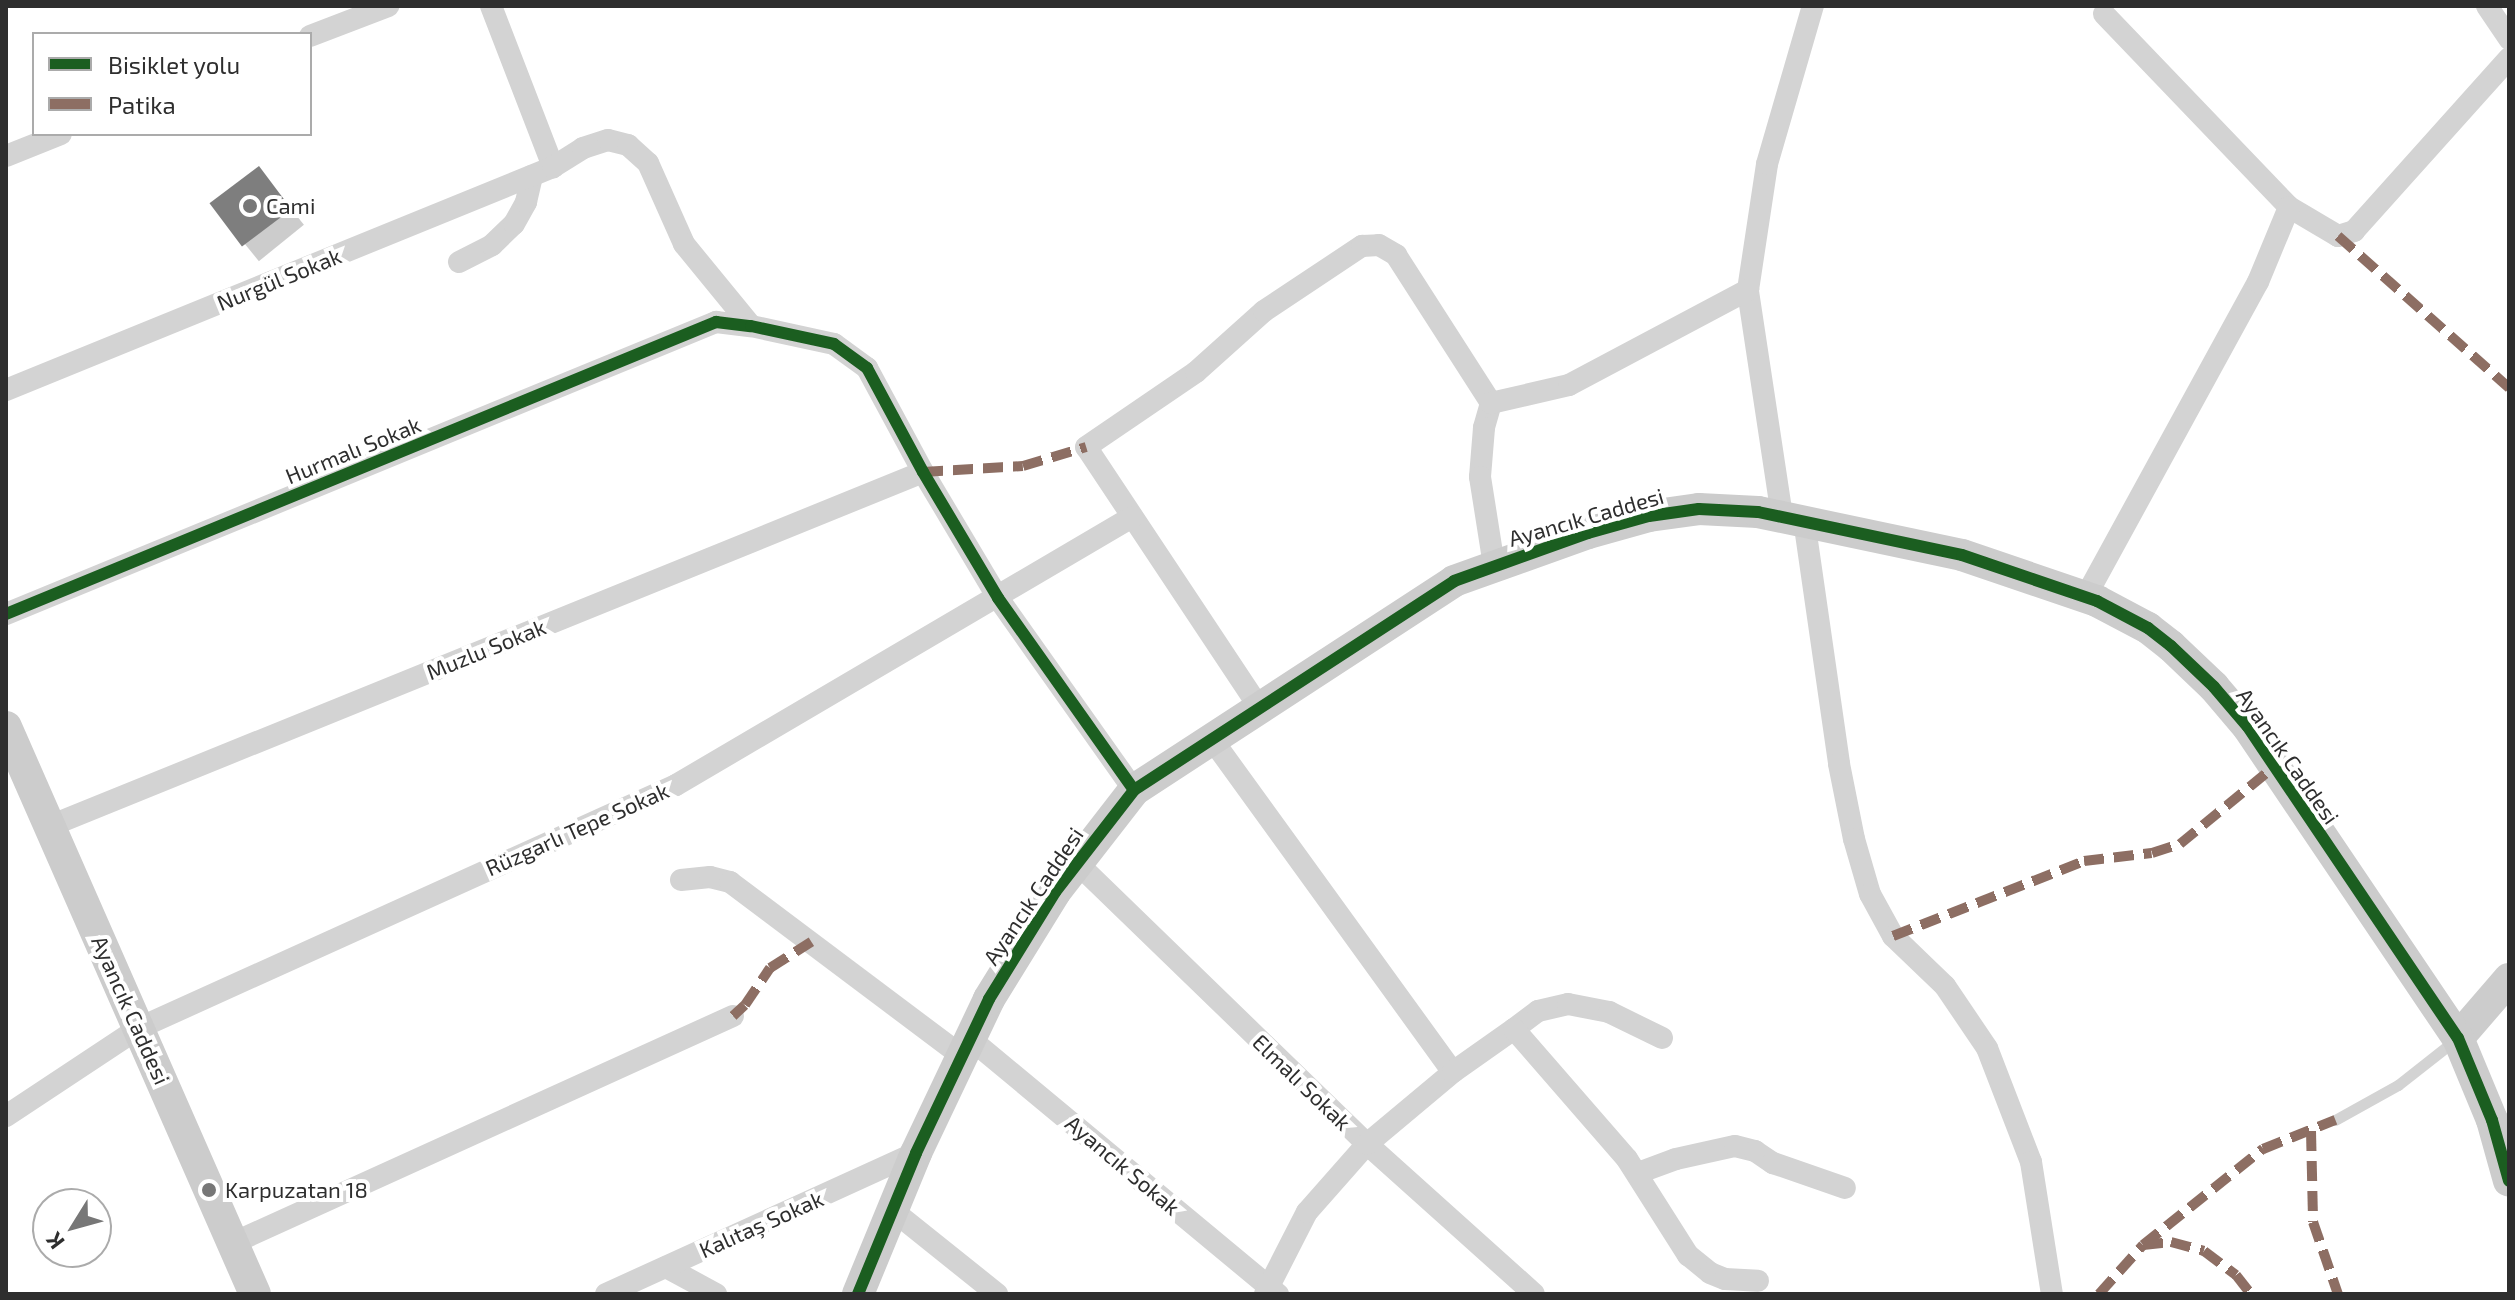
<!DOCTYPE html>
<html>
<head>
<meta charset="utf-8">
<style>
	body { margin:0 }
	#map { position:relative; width:2515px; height:1300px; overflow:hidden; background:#fff; font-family:"Exo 2",sans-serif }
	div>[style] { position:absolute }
	.shadow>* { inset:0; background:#0003; transform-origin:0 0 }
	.building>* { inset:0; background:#7e7e7e; transform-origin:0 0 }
	.lane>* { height:11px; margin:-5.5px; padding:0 5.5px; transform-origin:5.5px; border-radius:5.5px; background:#d3d3d3 }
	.street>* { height:22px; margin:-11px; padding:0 11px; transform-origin:11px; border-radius:11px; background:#d3d3d3 }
	.secondary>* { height:32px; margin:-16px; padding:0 16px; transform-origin:16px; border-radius:16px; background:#ccc }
	.quiet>* { height:10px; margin-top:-5px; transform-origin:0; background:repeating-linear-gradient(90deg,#8d6e63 0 20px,transparent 0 30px) }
	.cycleway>* { height:12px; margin:-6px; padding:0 6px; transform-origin:6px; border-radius:6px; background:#1b5e20 }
	.dots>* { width:22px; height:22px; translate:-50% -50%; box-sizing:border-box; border:4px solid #fff; border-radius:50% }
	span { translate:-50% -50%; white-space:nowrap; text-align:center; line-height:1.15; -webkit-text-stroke:8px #fff; paint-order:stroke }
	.poi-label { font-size:22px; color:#2e2e2e }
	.left { translate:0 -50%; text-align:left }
	.street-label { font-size:22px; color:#2e2e2e }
	.frame { position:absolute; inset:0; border:8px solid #2e2e2e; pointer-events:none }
	.legend { position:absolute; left:32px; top:32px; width:280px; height:104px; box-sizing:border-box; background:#fff; border:2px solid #ababab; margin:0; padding:10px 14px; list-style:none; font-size:24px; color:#2e2e2e }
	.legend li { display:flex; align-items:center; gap:16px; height:40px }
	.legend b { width:40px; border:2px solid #ababab }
	.north { position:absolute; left:32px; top:1188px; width:80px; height:80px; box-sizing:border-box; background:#fff; border:2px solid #ababab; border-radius:50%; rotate:233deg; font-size:22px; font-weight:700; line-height:32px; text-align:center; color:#2e2e2e }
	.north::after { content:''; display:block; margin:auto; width:28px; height:36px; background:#777; clip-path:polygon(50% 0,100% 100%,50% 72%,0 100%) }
</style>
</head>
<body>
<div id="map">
	<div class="shadow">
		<i style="left:258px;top:168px;width:73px;height:58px;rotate:51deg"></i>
	</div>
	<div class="building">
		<i style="left:259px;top:166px;width:54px;height:62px;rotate:53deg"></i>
	</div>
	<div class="lane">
		<i style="left:2335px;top:1120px;width:72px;rotate:-29.1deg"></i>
		<i style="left:2398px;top:1085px;width:71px;rotate:-38.2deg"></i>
	</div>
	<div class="street">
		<i style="left:491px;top:6px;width:173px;rotate:68.9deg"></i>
		<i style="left:2487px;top:6px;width:40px;rotate:56deg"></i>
		<i style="left:2104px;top:14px;width:267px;rotate:46.2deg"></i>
		<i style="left:2289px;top:207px;width:57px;rotate:30.6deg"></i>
		<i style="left:2338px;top:236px;width:17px;rotate:-17deg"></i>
		<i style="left:2354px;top:231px;width:232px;rotate:-48.1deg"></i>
		<i style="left:310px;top:36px;width:84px;rotate:-21deg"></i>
		<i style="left:6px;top:156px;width:59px;rotate:-21.8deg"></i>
		<i style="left:459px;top:262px;width:37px;rotate:-27deg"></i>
		<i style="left:492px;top:245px;width:30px;rotate:-44deg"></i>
		<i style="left:514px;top:224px;width:25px;rotate:-61deg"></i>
		<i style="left:526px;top:202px;width:27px;rotate:-77deg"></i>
		<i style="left:6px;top:390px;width:591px;rotate:-22.18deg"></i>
		<i style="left:553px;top:167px;width:36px;rotate:-32deg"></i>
		<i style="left:583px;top:148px;width:26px;rotate:-18deg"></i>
		<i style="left:608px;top:140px;width:21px;rotate:14deg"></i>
		<i style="left:628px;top:145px;width:27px;rotate:42deg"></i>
		<i style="left:648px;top:163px;width:89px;rotate:66deg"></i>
		<i style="left:684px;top:244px;width:106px;rotate:50.7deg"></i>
		<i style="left:1491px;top:403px;width:26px;rotate:106deg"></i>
		<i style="left:1484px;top:428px;width:49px;rotate:94.7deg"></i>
		<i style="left:1480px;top:477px;width:89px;rotate:81deg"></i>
		<i style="left:1782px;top:516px;width:229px;rotate:-98.6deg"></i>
		<i style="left:1748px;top:290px;width:127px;rotate:-81.4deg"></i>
		<i style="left:1767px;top:164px;width:165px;rotate:-73.8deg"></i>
		<i style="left:1804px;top:520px;width:246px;rotate:81.8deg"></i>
		<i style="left:1839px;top:764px;width:76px;rotate:78.7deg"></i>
		<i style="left:1854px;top:839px;width:57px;rotate:73.8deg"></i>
		<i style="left:1870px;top:894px;width:48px;rotate:61.3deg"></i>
		<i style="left:1893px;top:936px;width:72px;rotate:43.9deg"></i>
		<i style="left:1945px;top:986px;width:75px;rotate:55.9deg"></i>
		<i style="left:1987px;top:1048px;width:122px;rotate:68.9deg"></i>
		<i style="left:2031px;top:1162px;width:134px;rotate:81deg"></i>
		<i style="left:2086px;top:596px;width:358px;rotate:-61.3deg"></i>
		<i style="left:2258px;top:282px;width:81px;rotate:-67.5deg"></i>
		<i style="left:6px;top:614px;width:768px;rotate:-22.36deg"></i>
		<i style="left:716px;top:322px;width:35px;rotate:7deg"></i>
		<i style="left:751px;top:326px;width:85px;rotate:12.2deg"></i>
		<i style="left:834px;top:344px;width:41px;rotate:36deg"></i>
		<i style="left:867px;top:368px;width:118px;rotate:61.7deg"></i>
		<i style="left:923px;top:472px;width:147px;rotate:59.2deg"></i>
		<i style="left:998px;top:598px;width:235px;rotate:54.7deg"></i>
		<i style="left:1259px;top:707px;width:312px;rotate:-123.6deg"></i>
		<i style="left:1086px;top:447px;width:133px;rotate:-34.3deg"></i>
		<i style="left:1196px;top:372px;width:91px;rotate:-41.9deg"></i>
		<i style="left:1264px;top:311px;width:118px;rotate:-33.6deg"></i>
		<i style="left:1362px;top:246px;width:17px;rotate:-3deg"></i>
		<i style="left:1379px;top:245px;width:20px;rotate:30deg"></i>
		<i style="left:1396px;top:255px;width:176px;rotate:57.3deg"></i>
		<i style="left:1491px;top:403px;width:80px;rotate:-13deg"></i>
		<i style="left:1569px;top:385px;width:203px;rotate:-28deg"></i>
		<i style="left:1211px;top:738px;width:412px;rotate:54.1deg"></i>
		<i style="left:50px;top:826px;width:942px;rotate:-22.07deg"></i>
		<i style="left:1077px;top:863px;width:404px;rotate:44.1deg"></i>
		<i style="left:1367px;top:1144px;width:224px;rotate:41.9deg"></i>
		<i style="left:681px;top:880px;width:29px;rotate:-6deg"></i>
		<i style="left:710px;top:877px;width:21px;rotate:14deg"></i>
		<i style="left:730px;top:882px;width:288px;rotate:36.9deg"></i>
		<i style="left:1514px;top:1029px;width:30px;rotate:-37deg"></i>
		<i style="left:1538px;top:1011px;width:31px;rotate:-13deg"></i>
		<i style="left:1568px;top:1004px;width:42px;rotate:11deg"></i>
		<i style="left:1609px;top:1012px;width:59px;rotate:26.1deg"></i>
		<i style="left:968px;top:1037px;width:403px;rotate:39.7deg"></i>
		<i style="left:6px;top:1116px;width:159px;rotate:-33.5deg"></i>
		<i style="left:139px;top:1028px;width:589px;rotate:-24.35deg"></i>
		<i style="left:676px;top:785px;width:529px;rotate:-30.44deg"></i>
		<i style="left:1638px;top:1173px;width:40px;rotate:-20.2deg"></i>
		<i style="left:1676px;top:1159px;width:60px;rotate:-12.4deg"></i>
		<i style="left:1735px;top:1146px;width:21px;rotate:14deg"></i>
		<i style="left:1755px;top:1151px;width:22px;rotate:34deg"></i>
		<i style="left:1773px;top:1163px;width:76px;rotate:19.1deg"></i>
		<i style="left:891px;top:1209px;width:136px;rotate:38.7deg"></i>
		<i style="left:233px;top:1243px;width:549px;rotate:-24.42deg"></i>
		<i style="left:666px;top:1267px;width:57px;rotate:28.4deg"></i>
		<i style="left:606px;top:1294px;width:341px;rotate:-24.5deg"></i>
		<i style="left:1265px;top:1294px;width:92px;rotate:-62.9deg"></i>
		<i style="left:1307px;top:1212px;width:91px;rotate:-48.6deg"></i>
		<i style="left:1367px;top:1144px;width:112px;rotate:-39.9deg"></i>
		<i style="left:1453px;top:1072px;width:75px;rotate:-35.2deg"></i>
		<i style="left:1514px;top:1029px;width:172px;rotate:49deg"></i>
		<i style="left:1627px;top:1159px;width:114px;rotate:57.6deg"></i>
		<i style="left:1688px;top:1255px;width:28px;rotate:39deg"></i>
		<i style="left:1710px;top:1273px;width:16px;rotate:22deg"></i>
		<i style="left:1725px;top:1279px;width:33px;rotate:3deg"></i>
	</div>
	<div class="secondary">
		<i style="left:6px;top:727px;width:619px;rotate:66.29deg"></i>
		<i style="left:2458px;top:1038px;width:78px;rotate:-49.2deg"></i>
		<i style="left:858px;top:1294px;width:152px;rotate:-67.6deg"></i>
		<i style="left:916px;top:1153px;width:170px;rotate:-64.6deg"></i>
		<i style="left:989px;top:999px;width:126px;rotate:-58.3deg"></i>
		<i style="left:1055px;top:892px;width:129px;rotate:-52.2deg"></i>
		<i style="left:1134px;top:790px;width:382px;rotate:-33.1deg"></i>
		<i style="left:1454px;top:581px;width:142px;rotate:-19.7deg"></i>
		<i style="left:1588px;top:533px;width:63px;rotate:-15.6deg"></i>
		<i style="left:1649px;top:516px;width:50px;rotate:-8deg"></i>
		<i style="left:1699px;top:509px;width:59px;rotate:2.9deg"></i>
		<i style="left:1758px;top:512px;width:208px;rotate:11.9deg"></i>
		<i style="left:1962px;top:555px;width:143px;rotate:18.8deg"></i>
		<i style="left:2097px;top:601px;width:58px;rotate:27.9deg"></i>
		<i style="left:2148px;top:628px;width:29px;rotate:38deg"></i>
		<i style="left:2171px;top:646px;width:59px;rotate:43.6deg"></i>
		<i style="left:2214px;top:687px;width:52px;rotate:49.6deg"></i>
		<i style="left:2248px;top:727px;width:375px;rotate:56deg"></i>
		<i style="left:2458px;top:1038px;width:89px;rotate:67.5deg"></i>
		<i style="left:2492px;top:1120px;width:63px;rotate:74.4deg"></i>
	</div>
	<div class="quiet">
		<i style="left:2338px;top:236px;width:229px;rotate:41.6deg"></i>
		<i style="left:923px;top:472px;width:100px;rotate:-3.4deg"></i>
		<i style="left:1023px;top:466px;width:66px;rotate:-16.8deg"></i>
		<i style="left:1893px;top:936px;width:205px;rotate:-21.4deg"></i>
		<i style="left:2084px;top:861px;width:68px;rotate:-6.7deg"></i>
		<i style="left:2152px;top:853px;width:29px;rotate:-18deg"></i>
		<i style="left:2180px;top:844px;width:123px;rotate:-39.4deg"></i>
		<i style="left:733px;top:1016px;width:16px;rotate:-43deg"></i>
		<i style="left:745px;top:1005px;width:45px;rotate:-56deg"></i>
		<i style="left:770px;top:968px;width:49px;rotate:-32.4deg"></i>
		<i style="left:2311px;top:1131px;width:91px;rotate:88.7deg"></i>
		<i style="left:2313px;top:1222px;width:76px;rotate:70.9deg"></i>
		<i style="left:2143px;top:1245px;width:28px;rotate:-6deg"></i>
		<i style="left:2171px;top:1242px;width:34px;rotate:15deg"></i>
		<i style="left:2204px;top:1251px;width:40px;rotate:37deg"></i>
		<i style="left:2236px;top:1275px;width:24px;rotate:52deg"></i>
		<i style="left:2099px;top:1294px;width:66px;rotate:-48.1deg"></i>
		<i style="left:2143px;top:1245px;width:154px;rotate:-38.7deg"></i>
		<i style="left:2263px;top:1149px;width:78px;rotate:-21.9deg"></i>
	</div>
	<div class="cycleway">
		<i style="left:6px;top:614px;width:768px;rotate:-22.36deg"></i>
		<i style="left:716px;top:322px;width:35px;rotate:7deg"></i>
		<i style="left:751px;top:326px;width:85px;rotate:12.2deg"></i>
		<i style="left:834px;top:344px;width:41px;rotate:36deg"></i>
		<i style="left:867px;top:368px;width:118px;rotate:61.7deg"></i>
		<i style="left:923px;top:472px;width:147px;rotate:59.2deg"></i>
		<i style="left:998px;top:598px;width:235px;rotate:54.7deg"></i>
		<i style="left:858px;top:1294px;width:152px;rotate:-67.6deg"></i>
		<i style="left:916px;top:1153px;width:170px;rotate:-64.6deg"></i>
		<i style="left:989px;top:999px;width:126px;rotate:-58.3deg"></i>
		<i style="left:1055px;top:892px;width:129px;rotate:-52.2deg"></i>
		<i style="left:1134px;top:790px;width:382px;rotate:-33.1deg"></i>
		<i style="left:1454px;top:581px;width:142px;rotate:-19.7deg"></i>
		<i style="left:1588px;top:533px;width:63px;rotate:-15.6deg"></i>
		<i style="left:1649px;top:516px;width:50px;rotate:-8deg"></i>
		<i style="left:1699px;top:509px;width:59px;rotate:2.9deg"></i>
		<i style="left:1758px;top:512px;width:208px;rotate:11.9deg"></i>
		<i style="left:1962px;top:555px;width:143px;rotate:18.8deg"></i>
		<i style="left:2097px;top:601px;width:58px;rotate:27.9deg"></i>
		<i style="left:2148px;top:628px;width:29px;rotate:38deg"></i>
		<i style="left:2171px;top:646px;width:59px;rotate:43.6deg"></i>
		<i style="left:2214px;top:687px;width:52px;rotate:49.6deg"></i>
		<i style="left:2248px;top:727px;width:375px;rotate:56deg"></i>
		<i style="left:2458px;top:1038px;width:89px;rotate:67.5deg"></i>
		<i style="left:2492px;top:1120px;width:63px;rotate:74.4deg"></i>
	</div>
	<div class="dots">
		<i style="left:250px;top:206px;background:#777"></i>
		<i style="left:209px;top:1190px;background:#777"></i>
	</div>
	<div class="poi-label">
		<span class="left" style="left:266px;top:206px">Cami</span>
		<span class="left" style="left:225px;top:1190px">Karpuzatan 18</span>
	</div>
	<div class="street-label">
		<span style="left:279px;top:279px;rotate:-22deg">Nurgül Sokak</span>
		<span style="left:353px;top:450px;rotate:-22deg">Hurmalı Sokak</span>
		<span style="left:1586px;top:517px;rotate:-16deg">Ayancık Caddesi</span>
		<span style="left:486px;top:649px;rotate:-22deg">Muzlu Sokak</span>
		<span style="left:2288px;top:756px;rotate:55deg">Ayancık Caddesi</span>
		<span style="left:577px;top:829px;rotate:-24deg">Rüzgarlı Tepe Sokak</span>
		<span style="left:1033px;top:896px;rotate:-56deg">Ayancık Caddesi</span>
		<span style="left:131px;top:1010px;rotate:66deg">Ayancık Caddesi</span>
		<span style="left:1302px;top:1082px;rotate:44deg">Elmalı Sokak</span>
		<span style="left:1123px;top:1165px;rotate:40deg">Ayancık Sokak</span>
		<span style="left:761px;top:1224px;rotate:-24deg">Kalıtaş Sokak</span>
	</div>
	<div class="frame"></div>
	<ul class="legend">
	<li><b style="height:10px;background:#1b5e20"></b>Bisiklet yolu</li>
	<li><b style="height:10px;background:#8d6e63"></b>Patika</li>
	</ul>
	<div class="north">K</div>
</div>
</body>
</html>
